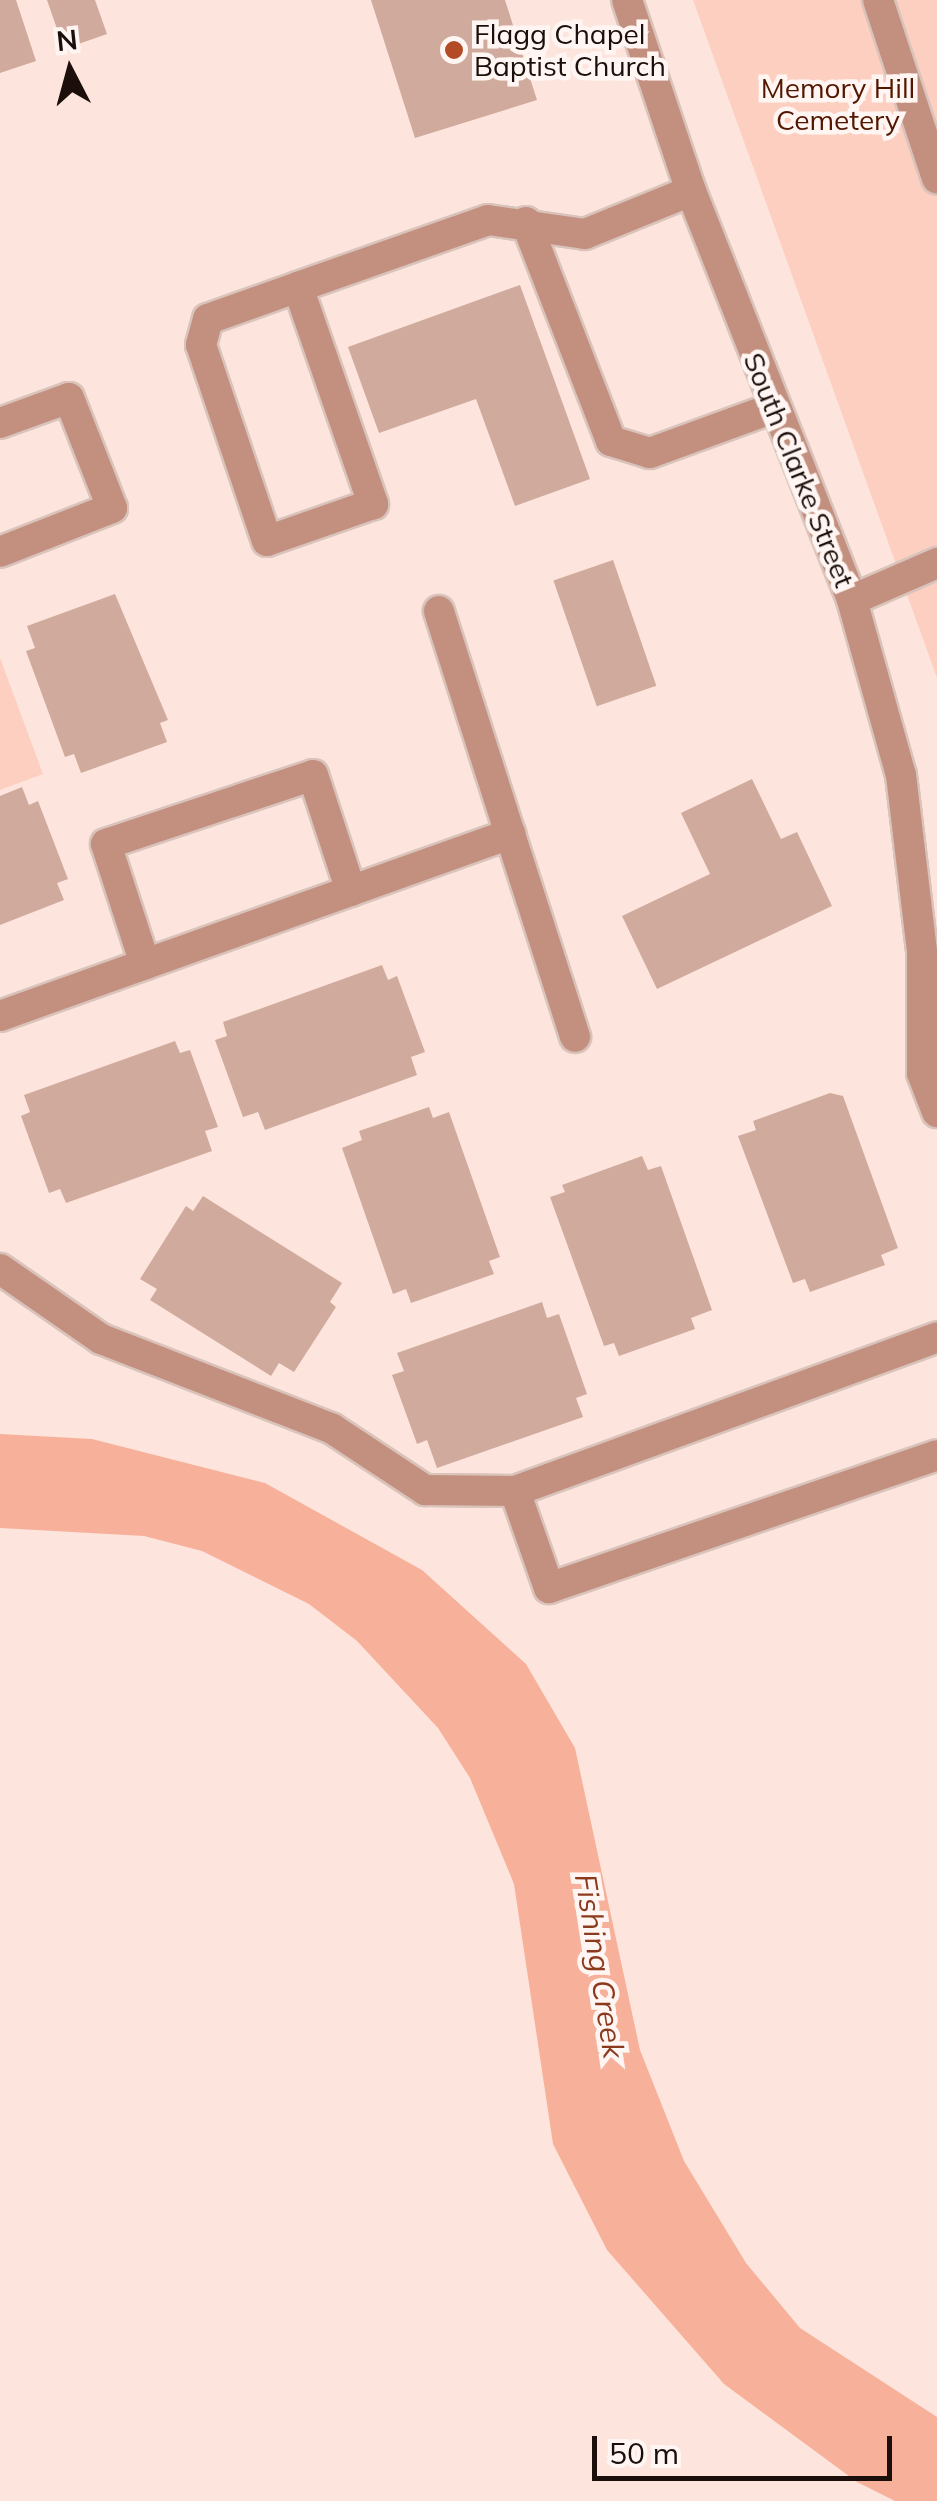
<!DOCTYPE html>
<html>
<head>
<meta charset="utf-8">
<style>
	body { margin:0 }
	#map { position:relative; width:937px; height:2501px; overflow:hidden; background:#fde5dd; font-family:Mulish,sans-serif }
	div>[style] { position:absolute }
	.green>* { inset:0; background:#fccfc0 }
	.water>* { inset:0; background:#f7b19a }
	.building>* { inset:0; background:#d0aa9d; transform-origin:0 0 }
	.roads { filter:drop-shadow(2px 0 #d9c3bb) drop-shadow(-2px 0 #d9c3bb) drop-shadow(0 2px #d9c3bb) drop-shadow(0 -2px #d9c3bb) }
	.minor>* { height:30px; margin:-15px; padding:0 15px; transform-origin:15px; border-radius:15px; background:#c3907f }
	.dots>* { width:28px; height:28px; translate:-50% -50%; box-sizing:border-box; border:5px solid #fff6f3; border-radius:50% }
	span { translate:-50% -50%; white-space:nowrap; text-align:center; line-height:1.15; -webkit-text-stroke:9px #fff6f3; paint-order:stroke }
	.poi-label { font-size:28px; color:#1c0f0b }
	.left { translate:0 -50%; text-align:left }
	.park-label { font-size:28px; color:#531701 }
	.street-label { font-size:28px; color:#1c0f0b }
	.water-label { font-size:30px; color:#8b3a1d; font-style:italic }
	.north { position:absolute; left:20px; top:20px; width:100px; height:100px; -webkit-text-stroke:8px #fff6f3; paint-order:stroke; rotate:354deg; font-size:28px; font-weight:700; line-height:40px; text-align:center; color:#1c0f0b }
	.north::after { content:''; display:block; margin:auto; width:35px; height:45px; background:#1c0f0b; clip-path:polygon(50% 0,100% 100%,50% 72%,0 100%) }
	.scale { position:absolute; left:592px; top:2436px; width:300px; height:45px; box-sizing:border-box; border:5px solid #1c0f0b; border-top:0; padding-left:12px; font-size:30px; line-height:35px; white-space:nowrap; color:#1c0f0b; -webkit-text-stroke:8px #fff6f3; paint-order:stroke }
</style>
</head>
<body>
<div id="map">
	<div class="green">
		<i style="clip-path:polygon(693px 0,937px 0,937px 678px)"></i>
		<i style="clip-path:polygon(0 658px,43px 774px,0 790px)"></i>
	</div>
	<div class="water">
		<i style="clip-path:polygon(0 1434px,92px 1439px,265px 1483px,422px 1570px,526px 1664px,575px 1748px,640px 2050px,684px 2161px,746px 2263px,800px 2328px,937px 2417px,937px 2501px,895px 2501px,857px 2482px,724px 2384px,607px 2250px,553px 2144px,514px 1884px,470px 1778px,438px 1728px,357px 1641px,309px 1604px,202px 1551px,144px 1536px,0 1528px)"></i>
	</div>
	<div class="building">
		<i style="clip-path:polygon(0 0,16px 0,36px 61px,0 73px)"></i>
		<i style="clip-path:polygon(47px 0,95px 0,107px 34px,64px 49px)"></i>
		<i style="clip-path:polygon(371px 0,505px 0,537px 100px,415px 138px)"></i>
		<i style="clip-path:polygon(520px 285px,590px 479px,515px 506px,476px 399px,379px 433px,348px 347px)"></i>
		<i style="left:613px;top:560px;width:133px;height:63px;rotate:71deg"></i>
		<i style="clip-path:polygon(115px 594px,168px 720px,160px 723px,167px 742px,81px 773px,74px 754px,65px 757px,26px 651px,35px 648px,27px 626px)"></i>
		<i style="clip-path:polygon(752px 779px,781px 839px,797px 832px,832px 906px,657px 989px,622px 916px,710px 874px,681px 813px)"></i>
		<i style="clip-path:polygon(22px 787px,29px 805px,38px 801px,68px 879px,57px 883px,64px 900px,0 925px,0 796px)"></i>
		<i style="clip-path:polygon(382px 965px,388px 980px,397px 976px,425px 1052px,411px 1057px,417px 1075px,265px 1130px,258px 1112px,243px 1117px,215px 1040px,227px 1036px,223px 1022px)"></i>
		<i style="clip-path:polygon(175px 1041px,180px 1053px,190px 1050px,218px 1127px,205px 1131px,212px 1151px,66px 1203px,60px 1189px,49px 1193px,21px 1116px,30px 1112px,24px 1095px)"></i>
		<i style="clip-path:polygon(830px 1093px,843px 1096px,898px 1248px,881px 1255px,885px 1265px,810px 1292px,805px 1279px,793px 1283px,738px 1136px,756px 1130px,753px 1121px)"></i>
		<i style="clip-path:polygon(429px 1107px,433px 1118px,449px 1112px,500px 1257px,489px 1261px,494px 1274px,411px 1303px,406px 1289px,393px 1294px,342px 1148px,362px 1140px,359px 1131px)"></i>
		<i style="clip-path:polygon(642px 1156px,648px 1170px,661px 1166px,712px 1310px,691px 1318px,695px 1329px,619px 1356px,614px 1343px,604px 1346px,550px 1197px,565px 1192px,562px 1185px)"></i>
		<i style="clip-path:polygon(203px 1196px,342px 1283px,330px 1302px,336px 1307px,294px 1372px,279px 1363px,271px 1376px,150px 1300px,157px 1289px,140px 1279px,186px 1206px,193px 1211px)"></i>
		<i style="clip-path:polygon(542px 1302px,547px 1318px,559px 1314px,587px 1394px,576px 1398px,583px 1417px,437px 1468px,427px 1440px,417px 1444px,392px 1375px,404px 1371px,397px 1353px)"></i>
	</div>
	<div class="roads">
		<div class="minor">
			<i style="left:627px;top:0;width:201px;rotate:71.5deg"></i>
			<i style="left:691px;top:191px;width:440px;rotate:68.5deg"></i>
			<i style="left:852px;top:600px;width:182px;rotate:74.4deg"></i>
			<i style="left:901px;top:775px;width:178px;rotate:83.2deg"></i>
			<i style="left:922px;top:952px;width:121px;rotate:90deg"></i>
			<i style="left:922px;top:1073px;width:42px;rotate:69deg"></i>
			<i style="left:878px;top:0;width:188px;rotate:71.7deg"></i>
			<i style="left:526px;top:222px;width:235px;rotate:68.8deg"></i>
			<i style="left:611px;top:441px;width:41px;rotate:17.1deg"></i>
			<i style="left:650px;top:453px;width:131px;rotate:-20.1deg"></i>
			<i style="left:298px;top:287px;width:230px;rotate:70.9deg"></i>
			<i style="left:373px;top:504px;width:112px;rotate:160.8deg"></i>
			<i style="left:267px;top:541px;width:207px;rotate:-108.6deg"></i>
			<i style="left:201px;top:345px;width:27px;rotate:-75deg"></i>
			<i style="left:208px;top:319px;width:96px;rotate:-19.6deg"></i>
			<i style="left:298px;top:287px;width:201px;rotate:-19.4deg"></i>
			<i style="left:488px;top:220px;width:98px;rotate:8.2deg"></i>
			<i style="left:585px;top:234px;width:114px;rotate:-22.1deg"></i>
			<i style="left:0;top:423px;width:73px;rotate:-19.9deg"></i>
			<i style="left:69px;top:398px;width:118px;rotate:68.6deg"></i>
			<i style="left:112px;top:508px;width:120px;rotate:158.6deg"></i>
			<i style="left:852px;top:600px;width:93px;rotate:-23.5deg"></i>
			<i style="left:510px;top:834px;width:213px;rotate:72.2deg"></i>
			<i style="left:145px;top:964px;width:126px;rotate:-108deg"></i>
			<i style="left:106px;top:844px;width:218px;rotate:-18.4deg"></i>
			<i style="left:313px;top:775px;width:122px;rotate:71.9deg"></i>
			<i style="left:0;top:1016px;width:542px;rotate:-19.64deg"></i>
			<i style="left:510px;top:834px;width:234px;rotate:-107.7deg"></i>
			<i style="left:0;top:1269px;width:123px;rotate:34.7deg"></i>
			<i style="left:101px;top:1339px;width:247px;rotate:21.2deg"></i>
			<i style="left:331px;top:1428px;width:113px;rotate:33.4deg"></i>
			<i style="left:425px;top:1490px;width:90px;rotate:0.6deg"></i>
			<i style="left:515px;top:1491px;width:449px;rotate:-20deg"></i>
			<i style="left:515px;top:1491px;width:103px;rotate:70.7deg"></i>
			<i style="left:549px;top:1588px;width:410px;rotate:-18.9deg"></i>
		</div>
	</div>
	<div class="dots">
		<i style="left:454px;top:50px;background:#b24b26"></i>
	</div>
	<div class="poi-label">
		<span class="left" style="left:474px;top:50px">Flagg Chapel<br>Baptist Church</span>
	</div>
	<div class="park-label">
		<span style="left:838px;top:104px">Memory Hill<br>Cemetery</span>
	</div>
	<div class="street-label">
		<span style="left:799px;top:470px;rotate:68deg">South Clarke Street</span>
	</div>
	<div class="water-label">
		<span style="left:600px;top:1966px;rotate:81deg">Fishing Creek</span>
	</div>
	<div class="north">N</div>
	<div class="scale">50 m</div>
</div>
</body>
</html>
